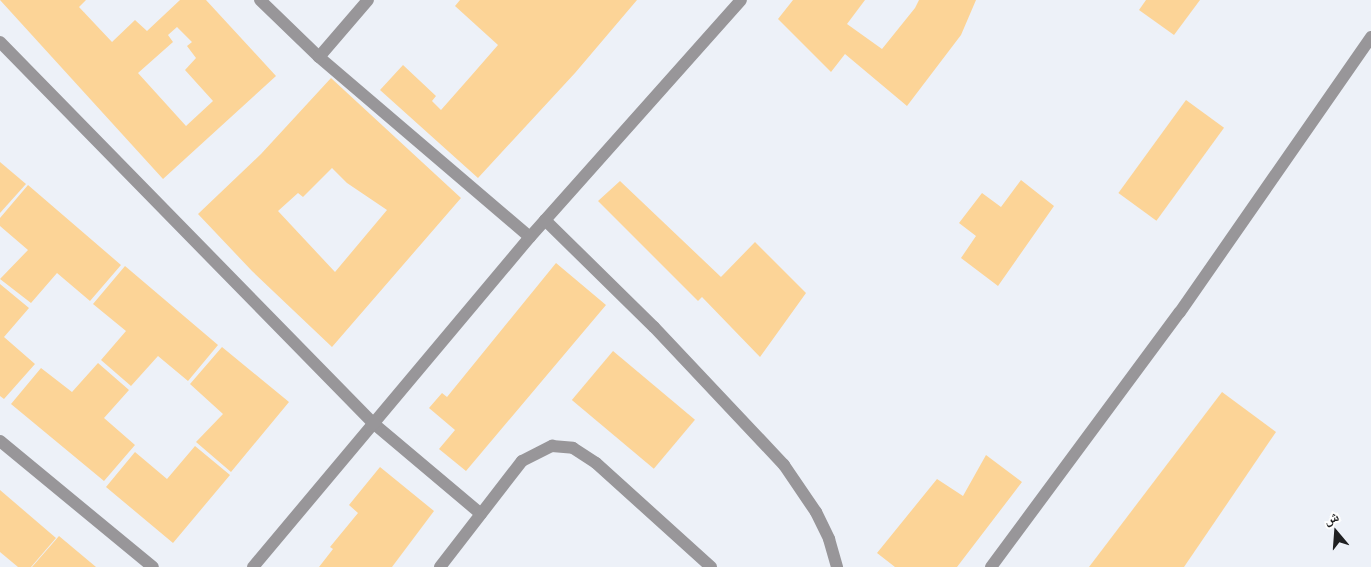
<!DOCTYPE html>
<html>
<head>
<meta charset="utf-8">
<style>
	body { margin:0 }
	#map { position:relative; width:1371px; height:567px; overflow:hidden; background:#edf1f8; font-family:"Open Sans","Noto Naskh Arabic",sans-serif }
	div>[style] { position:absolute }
	.building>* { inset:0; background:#fcd497; transform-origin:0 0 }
	.lane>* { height:12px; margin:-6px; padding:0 6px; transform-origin:6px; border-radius:6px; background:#989699 }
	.street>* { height:12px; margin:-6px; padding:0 6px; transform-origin:6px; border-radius:6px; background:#989699 }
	span { translate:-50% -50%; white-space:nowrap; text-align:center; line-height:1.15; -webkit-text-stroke:4.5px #fefefe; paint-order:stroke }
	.north { position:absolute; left:1311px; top:507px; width:50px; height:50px; -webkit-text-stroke:4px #fefefe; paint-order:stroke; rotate:342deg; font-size:14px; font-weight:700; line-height:20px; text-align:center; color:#1f2022 }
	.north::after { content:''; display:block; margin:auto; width:18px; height:22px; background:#1f2022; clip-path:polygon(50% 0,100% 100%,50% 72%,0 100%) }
</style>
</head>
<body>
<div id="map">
	<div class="building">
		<i style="clip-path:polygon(evenodd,0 0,86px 0,79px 7px,112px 42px,135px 20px,147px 31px,180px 0,206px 0,276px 76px,163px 179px,0 0,177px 27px,192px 42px,187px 46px,196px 58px,185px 70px,213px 101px,186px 126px,138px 73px,173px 42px,168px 35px,177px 27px)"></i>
		<i style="clip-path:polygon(460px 0,637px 0,575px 73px,478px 178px,380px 90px,403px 65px,436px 96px,432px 101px,441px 110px,471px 76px,498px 45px,455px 6px)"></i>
		<i style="clip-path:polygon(793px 0,865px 0,847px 24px,882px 49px,915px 8px,919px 0,976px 0,961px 35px,907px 106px,845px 54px,831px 72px,778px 19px)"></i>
		<i style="clip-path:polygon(1146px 0,1200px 0,1174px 35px,1139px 10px)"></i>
		<i style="clip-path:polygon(evenodd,331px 78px,461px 198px,332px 347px,252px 271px,198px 214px,261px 154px,331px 78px,332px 168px,347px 183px,387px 210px,335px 272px,278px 211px,298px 193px,303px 197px,332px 168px)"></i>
		<i style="left:1186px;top:100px;width:47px;height:115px;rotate:36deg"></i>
		<i style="clip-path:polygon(0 162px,26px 184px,0 213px)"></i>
		<i style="clip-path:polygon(1021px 180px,1054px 206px,998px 286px,961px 258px,976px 236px,959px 223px,982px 193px,1001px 207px)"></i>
		<i style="clip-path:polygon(620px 181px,721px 277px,755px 242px,806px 293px,760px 357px,702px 297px,698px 301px,598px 201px)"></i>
		<i style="clip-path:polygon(28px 185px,121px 265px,90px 301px,57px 273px,31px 303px,0 279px,28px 250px,0 226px,0 218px)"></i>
		<i style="clip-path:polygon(556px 263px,606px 305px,466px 471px,439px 449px,455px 430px,429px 408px,442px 393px,447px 397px)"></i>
		<i style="clip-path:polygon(125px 266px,218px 345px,188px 381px,158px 356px,131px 386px,101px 360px,126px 331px,93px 304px)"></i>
		<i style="clip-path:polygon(0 284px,29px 308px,4px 337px,35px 364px,4px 399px,0 396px)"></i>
		<i style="clip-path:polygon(222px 347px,289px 402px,231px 472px,196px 442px,223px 414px,190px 384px)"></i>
		<i style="left:613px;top:351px;width:107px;height:64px;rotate:40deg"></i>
		<i style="clip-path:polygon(98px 363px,129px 390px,104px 418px,135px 445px,104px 481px,11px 404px,41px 368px,72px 392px)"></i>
		<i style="clip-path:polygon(1222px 392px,1276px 432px,1184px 567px,1089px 567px)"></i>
		<i style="clip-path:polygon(195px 446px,230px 475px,173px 543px,106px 487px,135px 452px,167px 479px)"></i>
		<i style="clip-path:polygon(986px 455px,1022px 482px,957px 567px,895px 567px,877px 553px,937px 479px,963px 496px)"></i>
		<i style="clip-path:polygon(380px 467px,434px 511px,392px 567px,319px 567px,333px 549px,330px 547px,358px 513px,349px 505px)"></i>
		<i style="clip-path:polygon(0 490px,56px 538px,31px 567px,18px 567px,0 552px)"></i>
		<i style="clip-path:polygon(59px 536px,96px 567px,32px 567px)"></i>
	</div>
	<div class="lane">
		<i style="left:545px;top:220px;width:153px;rotate:44.5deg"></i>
		<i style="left:654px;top:327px;width:190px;rotate:46.7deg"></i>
		<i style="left:784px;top:465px;width:57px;rotate:55.8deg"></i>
		<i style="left:816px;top:512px;width:30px;rotate:64deg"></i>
		<i style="left:829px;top:539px;width:29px;rotate:74deg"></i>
	</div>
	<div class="street">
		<i style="left:260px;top:0;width:82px;rotate:44deg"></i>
		<i style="left:319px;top:57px;width:277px;rotate:40.5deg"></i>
		<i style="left:0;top:42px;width:533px;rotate:45.61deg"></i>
		<i style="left:373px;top:423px;width:141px;rotate:40.1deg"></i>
		<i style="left:319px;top:57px;width:75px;rotate:-49.3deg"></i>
		<i style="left:0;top:441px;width:198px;rotate:39.5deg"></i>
		<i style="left:253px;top:567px;width:431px;rotate:-50deg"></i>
		<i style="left:530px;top:237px;width:317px;rotate:-48.3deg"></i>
		<i style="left:440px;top:567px;width:134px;rotate:-52.3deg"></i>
		<i style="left:522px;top:461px;width:34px;rotate:-27deg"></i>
		<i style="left:552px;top:446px;width:21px;rotate:5deg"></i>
		<i style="left:573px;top:448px;width:27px;rotate:33deg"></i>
		<i style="left:596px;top:463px;width:155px;rotate:42.1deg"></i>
		<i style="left:991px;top:567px;width:317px;rotate:-53.5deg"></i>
		<i style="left:1180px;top:312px;width:335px;rotate:-55.2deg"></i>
	</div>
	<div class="north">ش</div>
</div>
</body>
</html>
